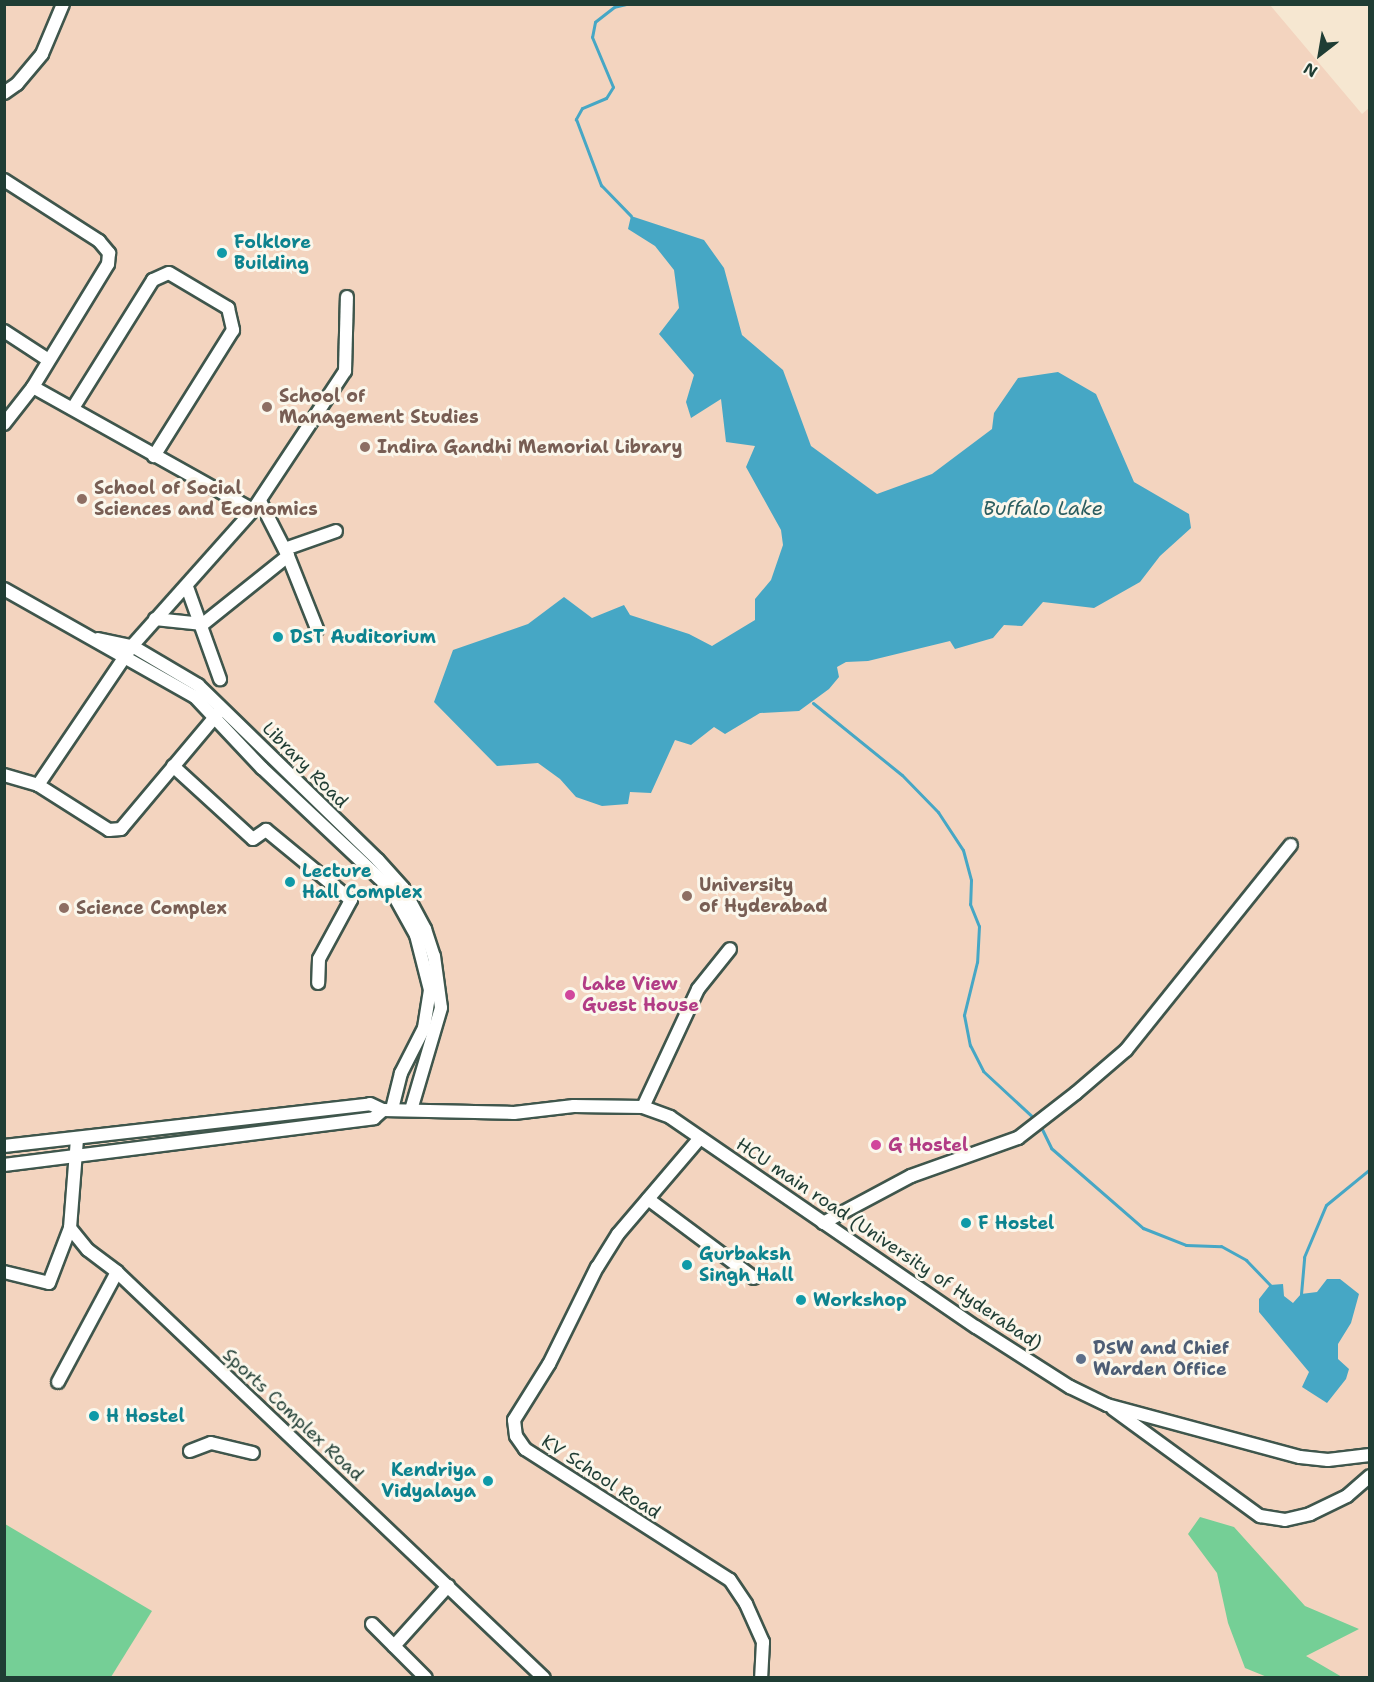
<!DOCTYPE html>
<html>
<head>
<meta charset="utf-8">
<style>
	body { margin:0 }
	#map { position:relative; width:1374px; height:1682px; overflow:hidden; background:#f6e7d1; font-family:"Shantell Sans",sans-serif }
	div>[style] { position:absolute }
	.built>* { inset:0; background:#f3d4bf }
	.green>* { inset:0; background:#75cf96 }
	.water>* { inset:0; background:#46a7c5 }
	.stream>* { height:3px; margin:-1.5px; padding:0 1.5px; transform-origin:1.5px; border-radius:1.5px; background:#46a7c5 }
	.roads { filter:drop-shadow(2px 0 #3f564c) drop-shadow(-2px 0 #3f564c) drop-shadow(0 2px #3f564c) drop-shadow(0 -2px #3f564c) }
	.minor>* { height:12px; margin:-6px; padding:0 6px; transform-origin:6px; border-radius:6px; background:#fff }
	.dots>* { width:16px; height:16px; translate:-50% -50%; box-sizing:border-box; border:3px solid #fbf7ec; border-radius:50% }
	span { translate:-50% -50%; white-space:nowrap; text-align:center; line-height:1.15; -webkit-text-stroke:6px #fbf7ec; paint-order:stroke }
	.culture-label { font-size:18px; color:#0d838f; font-weight:700 }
	.left { translate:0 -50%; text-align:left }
	.right { translate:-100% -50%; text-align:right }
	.education-label { font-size:18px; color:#785e54; font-weight:700 }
	.street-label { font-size:18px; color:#1f3d34 }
	.hotel-label { font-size:18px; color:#b23c85; font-weight:700 }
	.service-label { font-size:18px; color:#4e5e75; font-weight:700 }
	.water-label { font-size:20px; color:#2b5d60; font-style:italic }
	.frame { position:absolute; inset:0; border:6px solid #1f3d34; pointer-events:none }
	.north { position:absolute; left:1290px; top:24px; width:60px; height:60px; -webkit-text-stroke:4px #fbf7ec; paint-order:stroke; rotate:211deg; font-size:16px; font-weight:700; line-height:24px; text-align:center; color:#1f3d34 }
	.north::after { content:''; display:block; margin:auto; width:21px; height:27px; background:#1f3d34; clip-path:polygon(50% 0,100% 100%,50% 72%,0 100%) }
</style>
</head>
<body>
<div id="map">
	<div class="built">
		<i style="clip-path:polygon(5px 5px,1270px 5px,1362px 114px,1369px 108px,1369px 1677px,5px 1678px)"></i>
	</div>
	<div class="green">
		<i style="clip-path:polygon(1200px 1517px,1234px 1527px,1305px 1606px,1359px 1629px,1306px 1656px,1342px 1677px,1267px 1677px,1245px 1668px,1228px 1623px,1217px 1573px,1188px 1534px)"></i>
		<i style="clip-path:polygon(5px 1524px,152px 1611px,111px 1677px,5px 1677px)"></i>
	</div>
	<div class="water">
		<i style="clip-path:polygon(631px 216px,704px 240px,724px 268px,742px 335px,783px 370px,811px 446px,877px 494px,932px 474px,992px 429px,994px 413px,1018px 378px,1058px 372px,1096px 394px,1134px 482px,1189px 514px,1191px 528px,1160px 556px,1140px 582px,1094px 608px,1043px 602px,1022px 626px,1004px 625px,993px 638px,955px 649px,950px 641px,868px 661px,846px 662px,837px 667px,839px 677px,829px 689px,799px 711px,760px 713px,725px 734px,714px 727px,691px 745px,675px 740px,651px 793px,630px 792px,628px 804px,602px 806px,576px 797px,560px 779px,538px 763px,497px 766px,434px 702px,453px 650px,528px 624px,564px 597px,592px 618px,624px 605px,630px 615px,689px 634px,712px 646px,755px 620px,755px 599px,771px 580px,783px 545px,781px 530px,746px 467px,755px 446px,726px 442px,721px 399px,691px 418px,686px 402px,694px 375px,659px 334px,679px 308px,674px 270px,655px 246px,628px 229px)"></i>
		<i style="clip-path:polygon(1327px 1279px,1340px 1279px,1359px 1294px,1351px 1323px,1338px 1344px,1338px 1359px,1349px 1369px,1346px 1379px,1327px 1403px,1302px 1387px,1309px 1372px,1259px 1312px,1259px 1299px,1270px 1285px,1283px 1284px,1284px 1296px,1293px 1303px,1301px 1294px,1317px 1292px)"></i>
	</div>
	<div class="stream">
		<i style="left:626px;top:4px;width:12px;rotate:166deg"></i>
		<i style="left:614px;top:7px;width:24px;rotate:142deg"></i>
		<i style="left:595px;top:22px;width:15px;rotate:101deg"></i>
		<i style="left:592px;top:37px;width:54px;rotate:67.2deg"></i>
		<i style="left:613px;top:87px;width:13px;rotate:122deg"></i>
		<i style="left:606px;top:98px;width:26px;rotate:157deg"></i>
		<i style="left:582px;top:108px;width:13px;rotate:119deg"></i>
		<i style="left:576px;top:119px;width:71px;rotate:69.3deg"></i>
		<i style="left:601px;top:185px;width:43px;rotate:45.9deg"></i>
		<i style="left:813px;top:703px;width:114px;rotate:39deg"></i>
		<i style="left:902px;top:775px;width:52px;rotate:45.8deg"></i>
		<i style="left:938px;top:812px;width:45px;rotate:56.7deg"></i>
		<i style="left:963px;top:850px;width:31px;rotate:75deg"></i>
		<i style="left:971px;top:880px;width:24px;rotate:92deg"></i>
		<i style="left:970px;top:904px;width:24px;rotate:68deg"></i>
		<i style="left:979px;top:926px;width:36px;rotate:93deg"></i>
		<i style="left:977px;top:962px;width:55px;rotate:103.8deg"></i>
		<i style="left:964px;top:1015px;width:31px;rotate:79deg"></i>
		<i style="left:970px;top:1045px;width:29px;rotate:63deg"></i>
		<i style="left:983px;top:1071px;width:72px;rotate:42.8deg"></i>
		<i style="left:1040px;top:1125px;width:25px;rotate:64deg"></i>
		<i style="left:1051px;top:1148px;width:122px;rotate:41deg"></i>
		<i style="left:1143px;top:1228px;width:46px;rotate:21.6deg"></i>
		<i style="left:1186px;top:1245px;width:35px;rotate:2deg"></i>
		<i style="left:1221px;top:1246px;width:29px;rotate:29deg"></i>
		<i style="left:1246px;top:1260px;width:35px;rotate:46deg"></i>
		<i style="left:1301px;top:1294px;width:37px;rotate:-85deg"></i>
		<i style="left:1304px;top:1257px;width:56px;rotate:-67.1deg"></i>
		<i style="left:1326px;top:1205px;width:57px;rotate:-39.3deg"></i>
	</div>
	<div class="roads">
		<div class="minor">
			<i style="left:4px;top:93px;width:16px;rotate:-35deg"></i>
			<i style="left:17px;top:84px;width:39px;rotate:-50deg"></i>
			<i style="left:42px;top:54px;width:54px;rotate:-67.2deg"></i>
			<i style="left:4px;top:180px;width:113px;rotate:32.7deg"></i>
			<i style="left:99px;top:241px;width:16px;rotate:50deg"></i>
			<i style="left:109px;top:253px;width:11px;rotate:95deg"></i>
			<i style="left:108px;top:264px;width:144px;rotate:121.4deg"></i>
			<i style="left:33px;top:387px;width:47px;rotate:128.1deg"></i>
			<i style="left:4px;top:331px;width:51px;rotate:33.1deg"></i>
			<i style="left:33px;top:387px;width:252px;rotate:29.2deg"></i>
			<i style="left:253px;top:510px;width:167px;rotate:-56.5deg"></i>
			<i style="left:345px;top:371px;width:74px;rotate:-88.5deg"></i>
			<i style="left:73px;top:408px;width:151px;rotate:-58deg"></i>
			<i style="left:153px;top:280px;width:17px;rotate:-24deg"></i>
			<i style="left:169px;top:273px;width:69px;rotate:30.7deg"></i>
			<i style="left:228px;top:308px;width:23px;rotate:77deg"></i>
			<i style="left:233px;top:330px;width:149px;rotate:122.1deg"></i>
			<i style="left:285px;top:549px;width:54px;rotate:-19.4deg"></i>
			<i style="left:288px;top:556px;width:79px;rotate:68.3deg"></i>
			<i style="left:187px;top:587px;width:98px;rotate:70.3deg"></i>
			<i style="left:4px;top:589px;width:219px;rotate:29.5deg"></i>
			<i style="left:195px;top:697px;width:98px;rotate:46.7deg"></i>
			<i style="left:262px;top:768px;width:175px;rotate:43.2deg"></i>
			<i style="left:390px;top:888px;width:54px;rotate:61deg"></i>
			<i style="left:416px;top:935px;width:57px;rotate:75.7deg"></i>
			<i style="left:430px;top:990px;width:38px;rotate:99deg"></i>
			<i style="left:424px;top:1028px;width:51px;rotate:117.1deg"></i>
			<i style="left:401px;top:1073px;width:38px;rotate:104deg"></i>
			<i style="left:155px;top:619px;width:48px;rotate:5.9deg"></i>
			<i style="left:203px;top:624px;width:109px;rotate:-38.7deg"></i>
			<i style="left:288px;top:556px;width:62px;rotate:-117deg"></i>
			<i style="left:98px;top:639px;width:35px;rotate:12deg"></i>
			<i style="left:132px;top:646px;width:77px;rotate:30.6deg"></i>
			<i style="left:198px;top:685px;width:251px;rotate:44.2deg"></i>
			<i style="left:378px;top:860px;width:38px;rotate:48deg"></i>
			<i style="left:403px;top:888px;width:47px;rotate:61.8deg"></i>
			<i style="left:425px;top:929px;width:28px;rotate:72deg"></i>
			<i style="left:434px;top:956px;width:52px;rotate:82.3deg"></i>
			<i style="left:441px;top:1008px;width:106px;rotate:106.4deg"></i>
			<i style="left:220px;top:711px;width:154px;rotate:130deg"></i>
			<i style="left:121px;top:829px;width:12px;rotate:175deg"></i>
			<i style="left:109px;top:830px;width:84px;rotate:-147.6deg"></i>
			<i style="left:38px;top:785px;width:168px;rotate:-55.9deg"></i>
			<i style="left:132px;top:646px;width:182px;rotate:-48.3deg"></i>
			<i style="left:173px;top:766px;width:108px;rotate:42.4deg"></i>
			<i style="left:253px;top:839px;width:16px;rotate:-35deg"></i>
			<i style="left:266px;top:830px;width:110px;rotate:39.5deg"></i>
			<i style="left:351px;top:900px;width:67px;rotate:118.5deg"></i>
			<i style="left:319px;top:959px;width:24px;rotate:92deg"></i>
			<i style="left:4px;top:775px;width:35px;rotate:16deg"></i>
			<i style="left:643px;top:1107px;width:130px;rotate:-65deg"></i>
			<i style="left:698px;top:989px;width:51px;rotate:-51.3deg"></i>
			<i style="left:700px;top:1138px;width:126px;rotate:130.5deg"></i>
			<i style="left:618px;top:1234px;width:39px;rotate:122deg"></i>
			<i style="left:597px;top:1267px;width:108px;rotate:116.3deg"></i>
			<i style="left:549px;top:1364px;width:66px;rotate:122deg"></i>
			<i style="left:514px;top:1420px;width:16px;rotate:83deg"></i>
			<i style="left:516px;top:1436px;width:16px;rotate:55deg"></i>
			<i style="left:525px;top:1449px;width:243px;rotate:32.6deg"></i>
			<i style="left:730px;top:1580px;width:29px;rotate:56deg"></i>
			<i style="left:746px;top:1604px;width:42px;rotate:65.9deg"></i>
			<i style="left:763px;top:1642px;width:36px;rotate:93deg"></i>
			<i style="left:77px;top:1139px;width:89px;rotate:94.5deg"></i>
			<i style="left:70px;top:1228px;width:28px;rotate:51deg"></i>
			<i style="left:88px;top:1250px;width:36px;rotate:37deg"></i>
			<i style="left:117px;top:1272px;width:589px;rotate:43.56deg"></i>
			<i style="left:4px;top:1146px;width:368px;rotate:-6.5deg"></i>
			<i style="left:370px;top:1104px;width:14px;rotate:25deg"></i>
			<i style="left:383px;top:1110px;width:131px;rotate:1.3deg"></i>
			<i style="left:514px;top:1113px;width:60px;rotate:-6.7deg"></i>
			<i style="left:574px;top:1106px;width:69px;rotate:0.8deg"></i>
			<i style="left:643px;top:1107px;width:29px;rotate:20deg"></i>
			<i style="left:670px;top:1117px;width:371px;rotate:34.5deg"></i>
			<i style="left:976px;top:1327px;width:112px;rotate:32.6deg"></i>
			<i style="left:1070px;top:1387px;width:41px;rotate:25.9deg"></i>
			<i style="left:1107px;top:1405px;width:200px;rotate:15.1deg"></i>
			<i style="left:1300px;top:1457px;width:28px;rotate:6deg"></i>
			<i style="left:1328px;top:1460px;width:42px;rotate:-6.8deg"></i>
			<i style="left:4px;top:1165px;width:373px;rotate:-7.2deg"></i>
			<i style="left:374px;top:1118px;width:12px;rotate:-42deg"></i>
			<i style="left:648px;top:1199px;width:132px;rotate:36.7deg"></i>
			<i style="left:823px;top:1223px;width:100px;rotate:-28.1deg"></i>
			<i style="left:911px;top:1176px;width:114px;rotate:-19.6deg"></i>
			<i style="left:1018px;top:1138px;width:73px;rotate:-37.8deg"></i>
			<i style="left:1076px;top:1093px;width:66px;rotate:-40.7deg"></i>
			<i style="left:1126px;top:1050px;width:263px;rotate:-51.2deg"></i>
			<i style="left:4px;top:1272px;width:46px;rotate:13.7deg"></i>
			<i style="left:49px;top:1283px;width:59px;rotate:-69.1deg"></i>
			<i style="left:58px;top:1382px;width:125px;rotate:-61.8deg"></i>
			<i style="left:1113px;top:1409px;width:182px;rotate:36.1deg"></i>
			<i style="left:1260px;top:1516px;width:25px;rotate:9deg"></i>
			<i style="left:1285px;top:1520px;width:26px;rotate:-13deg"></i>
			<i style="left:1310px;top:1514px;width:41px;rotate:-25.9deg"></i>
			<i style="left:1347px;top:1496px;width:30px;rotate:-41deg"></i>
			<i style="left:190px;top:1451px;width:22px;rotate:-21deg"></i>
			<i style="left:211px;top:1443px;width:43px;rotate:13.4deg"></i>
			<i style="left:372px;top:1624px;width:76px;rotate:45deg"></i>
			<i style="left:394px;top:1646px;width:81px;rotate:-48deg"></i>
		</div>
	</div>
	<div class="dots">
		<i style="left:222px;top:253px;background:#0f9aa8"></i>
		<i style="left:267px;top:407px;background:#8d6e63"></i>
		<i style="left:365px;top:447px;background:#8d6e63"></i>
		<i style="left:82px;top:499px;background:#8d6e63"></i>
		<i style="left:278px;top:637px;background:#0f9aa8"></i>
		<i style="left:290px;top:882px;background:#0f9aa8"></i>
		<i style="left:687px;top:896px;background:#8d6e63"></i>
		<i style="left:64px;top:908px;background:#8d6e63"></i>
		<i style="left:570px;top:995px;background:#d1479c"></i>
		<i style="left:876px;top:1145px;background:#d1479c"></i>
		<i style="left:966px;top:1223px;background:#0f9aa8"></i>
		<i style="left:687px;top:1265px;background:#0f9aa8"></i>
		<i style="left:801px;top:1300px;background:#0f9aa8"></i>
		<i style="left:1081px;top:1359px;background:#5c6f8a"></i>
		<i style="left:94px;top:1416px;background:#0f9aa8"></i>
		<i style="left:488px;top:1481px;background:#0f9aa8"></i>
	</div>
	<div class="culture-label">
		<span class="left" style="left:234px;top:253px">Folklore<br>Building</span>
		<span class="left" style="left:290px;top:637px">DST Auditorium</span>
		<span class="left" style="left:302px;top:882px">Lecture<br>Hall Complex</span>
		<span class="left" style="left:978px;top:1223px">F Hostel</span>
		<span class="left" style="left:699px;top:1265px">Gurbaksh<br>Singh Hall</span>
		<span class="left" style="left:813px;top:1300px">Workshop</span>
		<span class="left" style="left:106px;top:1416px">H Hostel</span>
		<span class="right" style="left:476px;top:1481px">Kendriya<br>Vidyalaya</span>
	</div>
	<div class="education-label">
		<span class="left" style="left:279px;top:407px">School of<br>Management Studies</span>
		<span class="left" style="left:377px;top:447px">Indira Gandhi Memorial Library</span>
		<span class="left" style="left:94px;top:499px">School of Social<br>Sciences and Economics</span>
		<span class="left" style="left:699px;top:896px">University<br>of Hyderabad</span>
		<span class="left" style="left:76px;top:908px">Science Complex</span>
	</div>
	<div class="street-label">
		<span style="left:305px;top:765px;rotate:45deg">Library Road</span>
		<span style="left:889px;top:1244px;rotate:34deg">HCU main road (University of Hyderabad)</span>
		<span style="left:293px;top:1415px;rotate:43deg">Sports Complex Road</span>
		<span style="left:601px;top:1477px;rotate:33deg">KV School Road</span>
	</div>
	<div class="hotel-label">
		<span class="left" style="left:582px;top:995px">Lake View<br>Guest House</span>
		<span class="left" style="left:888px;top:1145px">G Hostel</span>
	</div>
	<div class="service-label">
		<span class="left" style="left:1093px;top:1359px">DSW and Chief<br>Warden Office</span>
	</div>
	<div class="water-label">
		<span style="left:1043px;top:508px">Buffalo Lake</span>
	</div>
	<div class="frame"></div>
	<div class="north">N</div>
</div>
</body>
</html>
